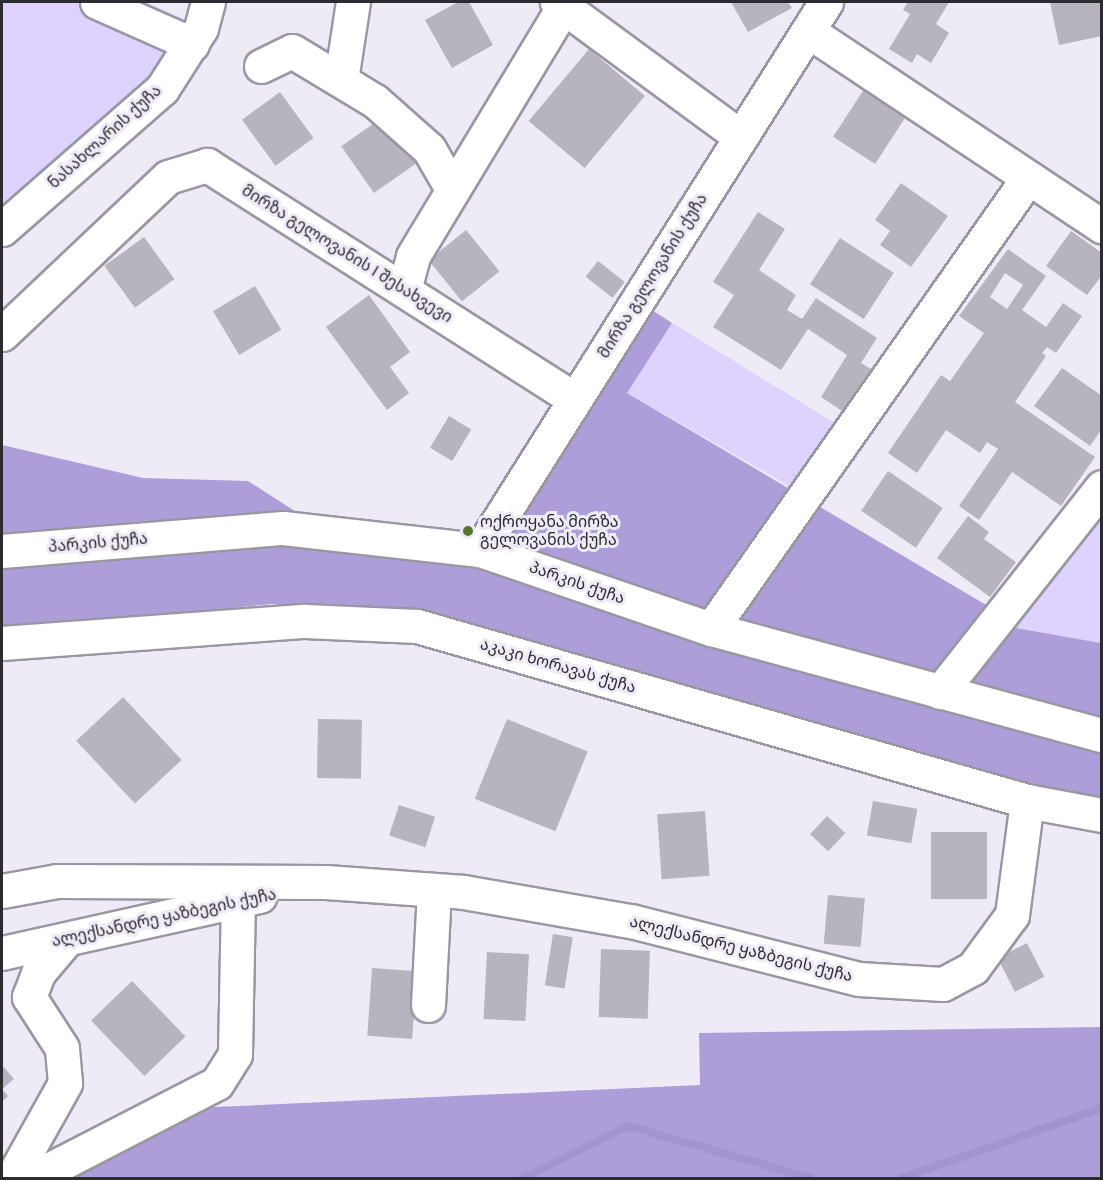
<!DOCTYPE html>
<html>
<head>
<meta charset="utf-8">
<style>
	body { margin:0 }
	#map { position:relative; width:1103px; height:1180px; overflow:hidden; background:#eeebf7; font-family:"Fira Sans Condensed","Noto Sans Georgian",sans-serif }
	div>[style] { position:absolute }
	.green>* { inset:0; background:#ded3fe }
	.forest>* { inset:0; background:#ad9dd8 }
	.stream>* { height:8px; margin:-4px; padding:0 4px; transform-origin:4px; border-radius:4px; background:#a394cf }
	.building>* { inset:0; background:#b7b4c0; transform-origin:0 0 }
	.roads { filter:drop-shadow(2px 0 #9997a2) drop-shadow(-2px 0 #9997a2) drop-shadow(0 2px #9997a2) drop-shadow(0 -2px #9997a2) }
	.minor>* { height:33px; margin:-16.5px; padding:0 16.5px; transform-origin:16.5px; border-radius:16.5px; background:#fff }
	.dots>* { width:16px; height:16px; translate:-50% -50%; box-sizing:border-box; border:3px solid #eeebf7; border-radius:50% }
	span { translate:-50% -50%; white-space:nowrap; text-align:center; line-height:1.15; -webkit-text-stroke:6px #eeebf7; paint-order:stroke }
	.street-label { font-size:16px; color:#2c2b2f }
	.poi-label { font-size:16px; color:#2c2b2f }
	.left { translate:0 -50%; text-align:left }
	.frame { position:absolute; inset:0; border:3px solid #2c2b2f; pointer-events:none }
</style>
</head>
<body>
<div id="map">
	<div class="green">
		<i style="clip-path:polygon(2px 2px,145px 2px,181px 18px,143px 92px,2px 213px)"></i>
		<i style="clip-path:polygon(672px 323px,843px 428px,791px 487px,626px 392px)"></i>
		<i style="clip-path:polygon(1101px 508px,1101px 643px,1011px 627px)"></i>
	</div>
	<div class="forest">
		<i style="clip-path:polygon(647px 307px,672px 323px,627px 393px,993px 609px,1011px 627px,1101px 643px,1101px 721px,700px 615px,501px 542px)"></i>
		<i style="clip-path:polygon(2px 445px,143px 478px,248px 481px,304px 517px,131px 522px,2px 542px)"></i>
		<i style="clip-path:polygon(276px 538px,478px 567px,1101px 744px,1101px 803px,363px 613px,271px 604px,2px 632px,2px 564px)"></i>
		<i style="clip-path:polygon(1101px 1027px,1101px 1178px,48px 1178px,193px 1108px,700px 1085px,699px 1033px)"></i>
	</div>
	<div class="stream">
		<i style="left:523px;top:1178px;width:117px;rotate:-26.3deg"></i>
		<i style="left:628px;top:1126px;width:189px;rotate:15.9deg"></i>
		<i style="left:902px;top:1178px;width:212px;rotate:-19.3deg"></i>
	</div>
	<div class="building">
		<i style="clip-path:polygon(458px 2px,469px 2px,493px 45px,452px 68px,425px 20px)"></i>
		<i style="clip-path:polygon(731px 2px,788px 2px,792px 8px,748px 32px)"></i>
		<i style="clip-path:polygon(908px 2px,949px 2px,936px 24px,949px 33px,931px 63px,917px 54px,912px 63px,889px 49px,910px 14px,903px 10px)"></i>
		<i style="clip-path:polygon(1050px 2px,1101px 2px,1102px 36px,1059px 45px)"></i>
		<i style="left:589px;top:49px;width:73px;height:94px;rotate:40deg"></i>
		<i style="left:868px;top:83px;width:50px;height:64px;rotate:33deg"></i>
		<i style="left:280px;top:92px;width:57px;height:47px;rotate:54deg"></i>
		<i style="left:383px;top:117px;width:57px;height:51px;rotate:55deg"></i>
		<i style="clip-path:polygon(901px 183px,948px 216px,911px 267px,880px 245px,890px 231px,875px 220px)"></i>
		<i style="clip-path:polygon(758px 212px,785px 229px,759px 270px,796px 295px,787px 310px,802px 319px,816px 298px,877px 338px,861px 363px,876px 372px,848px 415px,821px 397px,847px 355px,808px 329px,781px 370px,713px 327px,734px 295px,713px 282px)"></i>
		<i style="left:466px;top:230px;width:53px;height:48px;rotate:51deg"></i>
		<i style="clip-path:polygon(1071px 231px,1102px 253px,1102px 275px,1087px 295px,1046px 266px)"></i>
		<i style="left:144px;top:237px;width:52px;height:49px;rotate:54deg"></i>
		<i style="left:840px;top:238px;width:64px;height:55px;rotate:33deg"></i>
		<i style="clip-path:polygon(evenodd,1008px 249px,1046px 276px,1022px 310px,1046px 327px,1063px 303px,1082px 316px,1056px 353px,1047px 347px,1042px 353px,1046px 356px,1015px 402px,1095px 457px,1061px 506px,1012px 472px,979px 520px,959px 506px,998px 449px,987px 442px,980px 453px,946px 430px,917px 473px,888px 453px,941px 375px,950px 381px,984px 333px,959px 316px,1008px 249px,1005px 273px,1023px 285px,1007px 309px,990px 297px,1005px 273px)"></i>
		<i style="left:598px;top:261px;width:34px;height:20px;rotate:38deg"></i>
		<i style="left:255px;top:286px;width:51px;height:49px;rotate:59deg"></i>
		<i style="clip-path:polygon(369px 295px,410px 352px,390px 367px,409px 393px,387px 410px,326px 327px)"></i>
		<i style="clip-path:polygon(1062px 368px,1102px 396px,1102px 429px,1090px 446px,1034px 406px)"></i>
		<i style="left:449px;top:416px;width:26px;height:37px;rotate:31deg"></i>
		<i style="left:888px;top:471px;width:66px;height:48px;rotate:34deg"></i>
		<i style="clip-path:polygon(968px 516px,989px 532px,984px 539px,1016px 562px,990px 597px,937px 558px)"></i>
		<i style="left:123px;top:697px;width:86px;height:64px;rotate:47deg"></i>
		<i style="left:318px;top:719px;width:44px;height:59px;rotate:1deg"></i>
		<i style="left:507px;top:719px;width:87px;height:86px;rotate:22deg"></i>
		<i style="left:873px;top:801px;width:45px;height:35px;rotate:10deg"></i>
		<i style="left:399px;top:805px;width:38px;height:32px;rotate:18deg"></i>
		<i style="left:705px;top:811px;width:65px;height:48px;rotate:86deg"></i>
		<i style="left:827px;top:816px;width:25px;height:25px;rotate:43deg"></i>
		<i style="left:931px;top:832px;width:56px;height:67px"></i>
		<i style="left:828px;top:895px;width:37px;height:49px;rotate:5deg"></i>
		<i style="left:553px;top:934px;width:20px;height:52px;rotate:9deg"></i>
		<i style="left:1027px;top:943px;width:38px;height:33px;rotate:63deg"></i>
		<i style="left:601px;top:949px;width:49px;height:68px;rotate:2deg"></i>
		<i style="left:487px;top:952px;width:42px;height:67px;rotate:3deg"></i>
		<i style="left:372px;top:968px;width:45px;height:68px;rotate:4deg"></i>
		<i style="left:132px;top:981px;width:77px;height:57px;rotate:46deg"></i>
		<i style="clip-path:polygon(2px 1065px,14px 1079px,2px 1089px,8px 1096px,2px 1102px)"></i>
	</div>
	<div class="roads">
		<div class="minor">
			<i style="left:97px;top:2px;width:104px;rotate:23.9deg"></i>
			<i style="left:557px;top:2px;width:228px;rotate:36.3deg"></i>
			<i style="left:808px;top:31px;width:353px;rotate:33.6deg"></i>
			<i style="left:261px;top:66px;width:34px;rotate:-26deg"></i>
			<i style="left:292px;top:51px;width:97px;rotate:31.1deg"></i>
			<i style="left:375px;top:101px;width:72px;rotate:41.6deg"></i>
			<i style="left:429px;top:149px;width:46px;rotate:60.1deg"></i>
			<i style="left:341px;top:80px;width:79px;rotate:-81.3deg"></i>
			<i style="left:2px;top:229px;width:213px;rotate:-41.2deg"></i>
			<i style="left:162px;top:89px;width:72px;rotate:-57.4deg"></i>
			<i style="left:201px;top:28px;width:27px;rotate:-75deg"></i>
			<i style="left:404px;top:290px;width:35px;rotate:-75deg"></i>
			<i style="left:413px;top:256px;width:297px;rotate:-58.9deg"></i>
			<i style="left:2px;top:334px;width:228px;rotate:-43.4deg"></i>
			<i style="left:168px;top:177px;width:41px;rotate:-17.1deg"></i>
			<i style="left:207px;top:165px;width:436px;rotate:32.5deg"></i>
			<i style="left:480px;top:550px;width:648px;rotate:-57.73deg"></i>
			<i style="left:2px;top:551px;width:282px;rotate:-4.7deg"></i>
			<i style="left:283px;top:528px;width:198px;rotate:6.4deg"></i>
			<i style="left:480px;top:550px;width:244px;rotate:18.9deg"></i>
			<i style="left:711px;top:629px;width:405px;rotate:15.2deg"></i>
			<i style="left:711px;top:629px;width:551px;rotate:-54.9deg"></i>
			<i style="left:2px;top:643px;width:304px;rotate:-4.2deg"></i>
			<i style="left:305px;top:621px;width:112px;rotate:2.6deg"></i>
			<i style="left:417px;top:626px;width:635px;rotate:16.01deg"></i>
			<i style="left:1027px;top:801px;width:76px;rotate:10.6deg"></i>
			<i style="left:940px;top:692px;width:261px;rotate:-51.7deg"></i>
			<i style="left:2px;top:891px;width:56px;rotate:-10.3deg"></i>
			<i style="left:57px;top:881px;width:269px;rotate:0.2deg"></i>
			<i style="left:326px;top:882px;width:138px;rotate:4.1deg"></i>
			<i style="left:464px;top:892px;width:169px;rotate:9.9deg"></i>
			<i style="left:631px;top:921px;width:235px;rotate:14.3deg"></i>
			<i style="left:859px;top:979px;width:84px;rotate:3.4deg"></i>
			<i style="left:943px;top:984px;width:34px;rotate:-28deg"></i>
			<i style="left:973px;top:968px;width:66px;rotate:-53.7deg"></i>
			<i style="left:1012px;top:915px;width:115px;rotate:-82.5deg"></i>
			<i style="left:2px;top:953px;width:264px;rotate:-12.5deg"></i>
			<i style="left:428px;top:1005px;width:115px;rotate:-87deg"></i>
			<i style="left:12px;top:1178px;width:109px;rotate:-60.8deg"></i>
			<i style="left:65px;top:1083px;width:35px;rotate:-95deg"></i>
			<i style="left:62px;top:1048px;width:61px;rotate:-122.9deg"></i>
			<i style="left:29px;top:997px;width:26px;rotate:-69deg"></i>
			<i style="left:38px;top:973px;width:43px;rotate:-49.7deg"></i>
			<i style="left:33px;top:1178px;width:207px;rotate:-27.3deg"></i>
			<i style="left:217px;top:1083px;width:34px;rotate:-58deg"></i>
			<i style="left:235px;top:1054px;width:153px;rotate:-88.9deg"></i>
		</div>
	</div>
	<div class="dots">
		<i style="left:468px;top:531px;background:#55752b"></i>
	</div>
	<div class="street-label">
		<span style="left:105px;top:137px;rotate:-42deg">ნასახლარის ქუჩა</span>
		<span style="left:347px;top:254px;rotate:32deg">მირზა გელოვანის I შესახვევი</span>
		<span style="left:653px;top:276px;rotate:-58deg">მირზა გელოვანის ქუჩა</span>
		<span style="left:98px;top:543px;rotate:-5deg">პარკის ქუჩა</span>
		<span style="left:577px;top:583px;rotate:19deg">პარკის ქუჩა</span>
		<span style="left:558px;top:666px;rotate:16deg">აკაკი ხორავას ქუჩა</span>
		<span style="left:164px;top:918px;rotate:-12deg">ალექსანდრე ყაზბეგის ქუჩა</span>
		<span style="left:741px;top:949px;rotate:14deg">ალექსანდრე ყაზბეგის ქუჩა</span>
	</div>
	<div class="poi-label">
		<span class="left" style="left:480px;top:531px">ოქროყანა მირზა<br>გელოვანის ქუჩა</span>
	</div>
	<div class="frame"></div>
</div>
</body>
</html>
